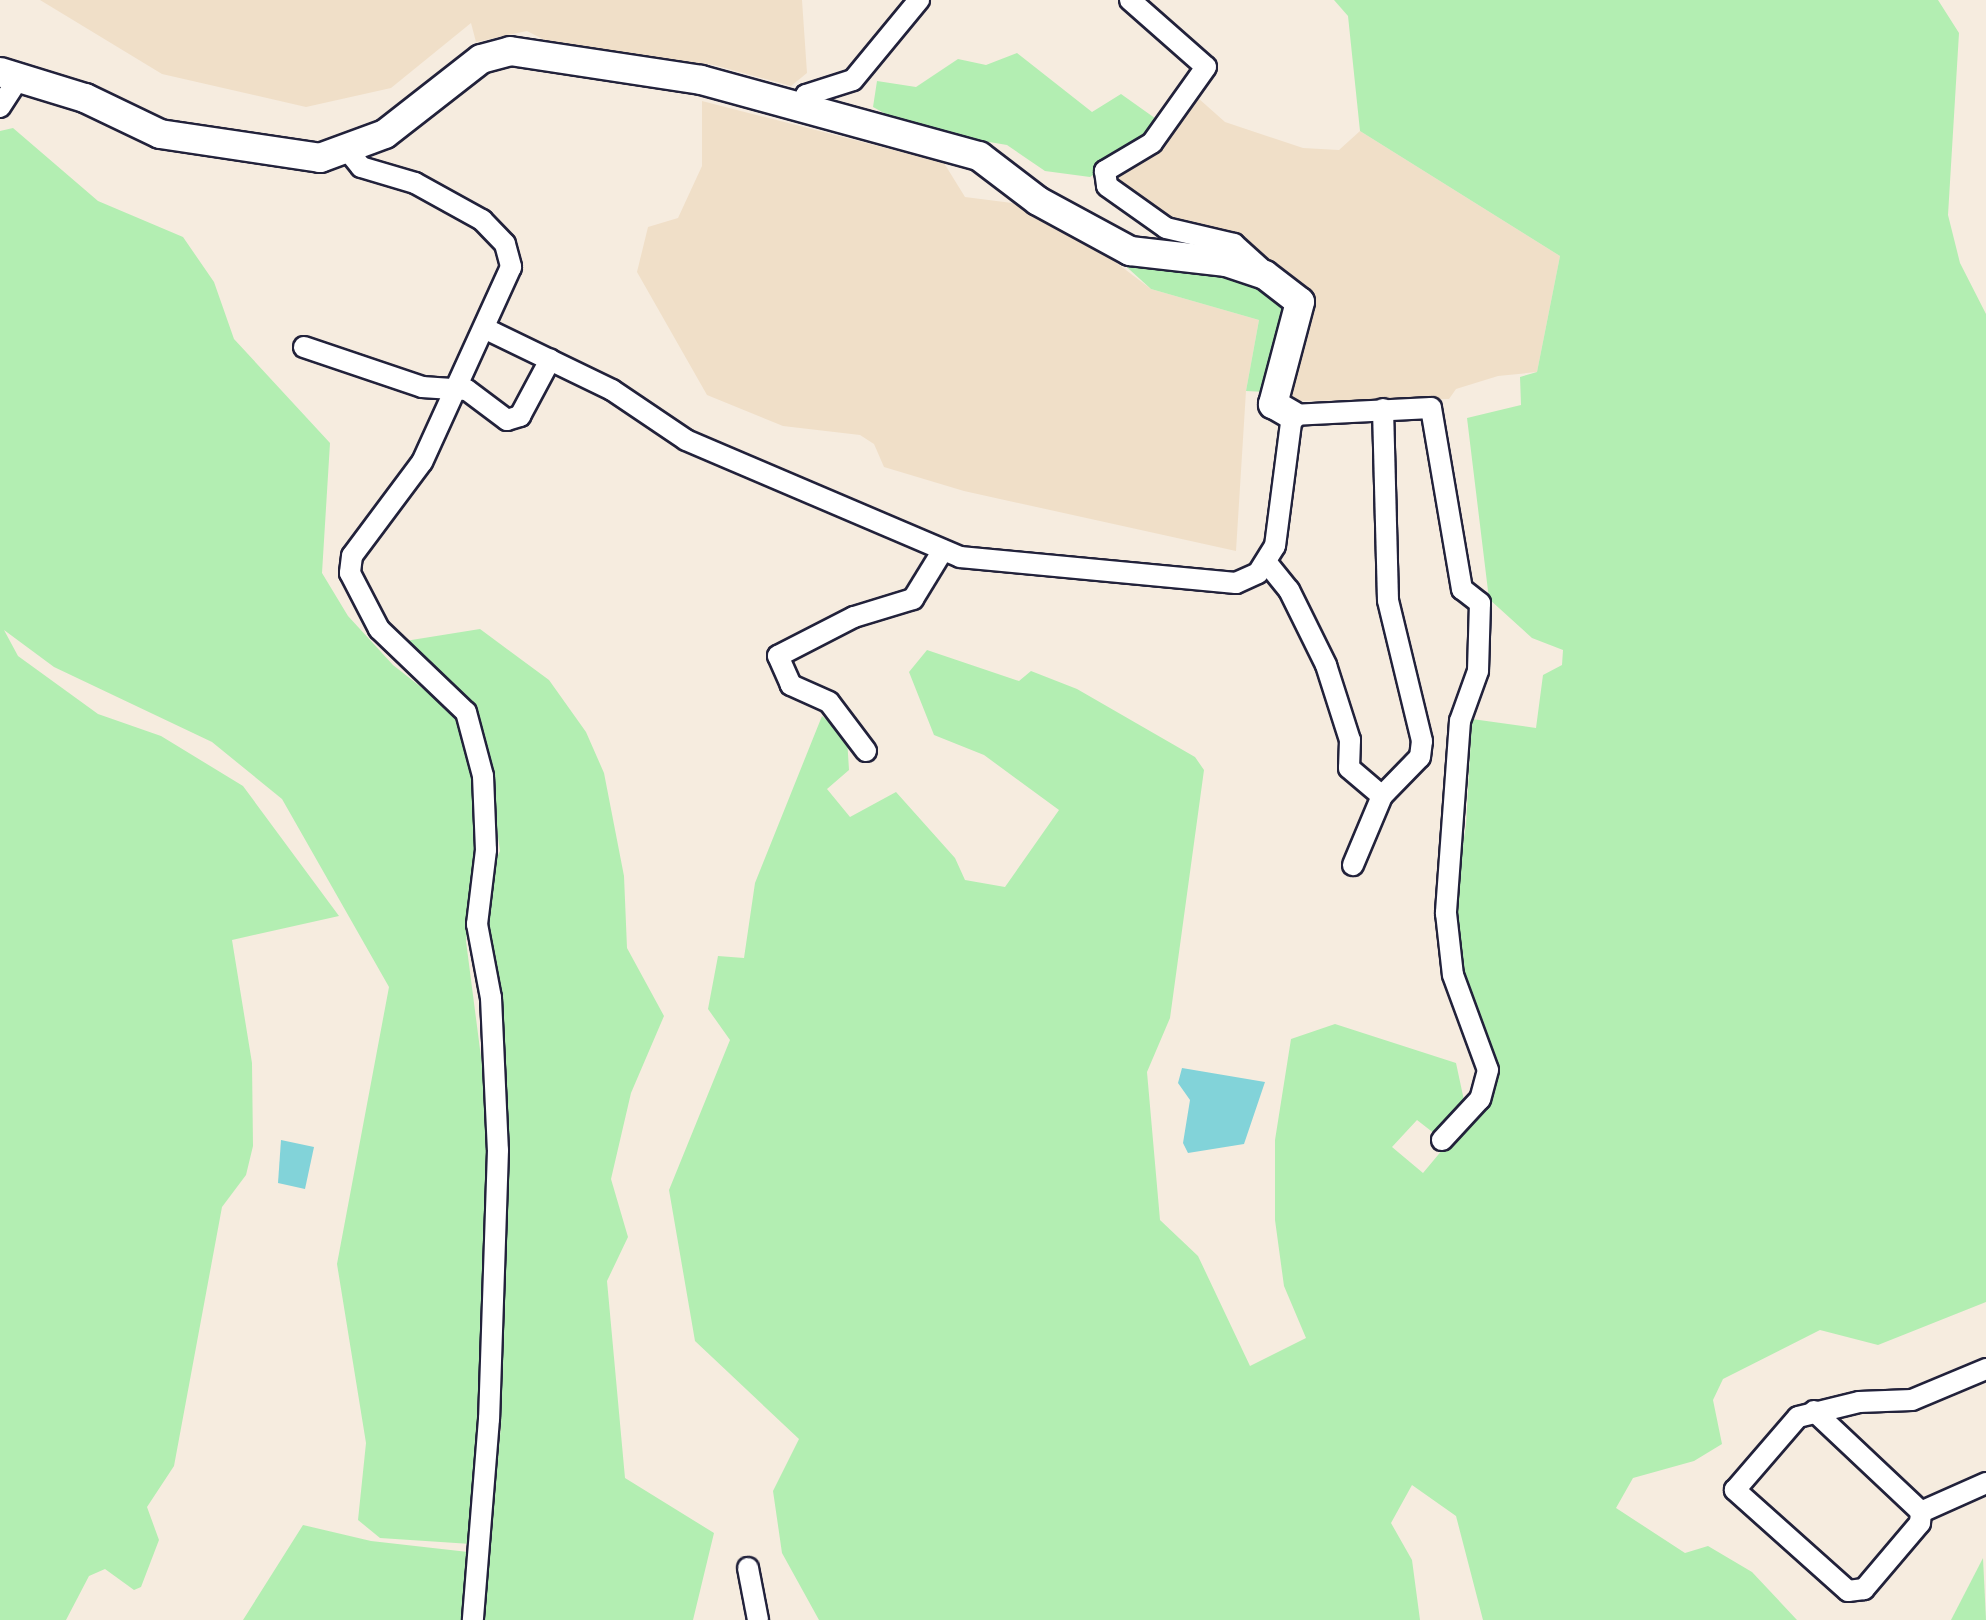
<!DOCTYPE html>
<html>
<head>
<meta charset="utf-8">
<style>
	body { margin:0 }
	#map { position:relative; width:1986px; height:1620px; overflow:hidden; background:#f6ecdf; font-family:Mynerve,sans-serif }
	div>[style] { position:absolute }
	.built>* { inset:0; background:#f0dfc8 }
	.green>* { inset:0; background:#b3eeb2 }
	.water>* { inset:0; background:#82d3d9 }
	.roads { filter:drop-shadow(2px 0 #22223b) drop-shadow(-2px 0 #22223b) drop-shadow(0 2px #22223b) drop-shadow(0 -2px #22223b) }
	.street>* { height:20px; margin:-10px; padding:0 10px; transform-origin:10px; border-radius:10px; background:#fff }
	.secondary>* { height:28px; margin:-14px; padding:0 14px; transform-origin:14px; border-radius:14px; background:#fff }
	span { translate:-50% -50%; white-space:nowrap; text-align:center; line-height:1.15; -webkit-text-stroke:8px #fff; paint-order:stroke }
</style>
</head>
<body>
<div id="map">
	<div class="built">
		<i style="clip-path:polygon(40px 0,802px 0,807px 73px,791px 86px,714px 65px,562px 49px,527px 31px,476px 42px,471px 23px,391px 88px,306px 107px,162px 74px)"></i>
		<i style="clip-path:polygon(1198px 98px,1225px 122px,1303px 148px,1339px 150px,1360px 131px,1560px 256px,1537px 372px,1498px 376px,1456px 389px,1449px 399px,1288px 401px,1315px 299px,1236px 237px,1176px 225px,1114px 185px,1114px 172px,1150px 155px)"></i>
		<i style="clip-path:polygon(702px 101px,944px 163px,965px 197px,1021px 204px,1050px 226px,1077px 233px,1151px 289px,1259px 320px,1246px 391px,1236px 551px,964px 491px,884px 467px,874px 444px,860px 435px,783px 426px,707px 395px,637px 272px,648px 227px,678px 218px,702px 166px)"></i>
	</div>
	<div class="green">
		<i style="clip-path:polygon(1334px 0,1938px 0,1959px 33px,1948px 215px,1960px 263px,1986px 314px,1986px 1302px,1878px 1345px,1820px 1330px,1723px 1379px,1713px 1400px,1722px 1444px,1694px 1461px,1633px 1478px,1616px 1508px,1685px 1553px,1708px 1546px,1752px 1572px,1797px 1620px,1483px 1620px,1456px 1516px,1412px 1485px,1391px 1523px,1412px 1560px,1420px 1620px,819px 1620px,782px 1553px,773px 1491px,799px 1439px,695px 1341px,669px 1190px,730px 1040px,708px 1009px,718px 956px,744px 958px,755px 883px,822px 716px,847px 738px,849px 770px,827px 789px,850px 817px,896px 792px,955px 858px,965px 880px,1005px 887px,1059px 810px,984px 755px,934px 735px,909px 672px,927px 650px,1019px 681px,1031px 671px,1077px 689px,1195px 757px,1204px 770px,1170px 1018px,1147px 1072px,1160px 1220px,1198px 1256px,1250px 1366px,1306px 1338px,1284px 1286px,1275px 1220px,1275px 1140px,1291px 1039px,1335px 1024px,1456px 1063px,1465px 1105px,1435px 1134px,1417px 1120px,1392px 1147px,1423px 1173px,1483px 1101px,1451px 921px,1466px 825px,1472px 719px,1536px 728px,1543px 675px,1562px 665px,1563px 650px,1532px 638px,1489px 599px,1467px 418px,1521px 405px,1520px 377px,1537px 372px,1560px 256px,1360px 131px,1348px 16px)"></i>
		<i style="clip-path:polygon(1017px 53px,1092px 112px,1121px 94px,1159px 121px,1146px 141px,1090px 177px,1045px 171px,1007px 145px,913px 129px,873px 107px,877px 81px,916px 87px,958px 59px,986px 65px)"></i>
		<i style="clip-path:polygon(13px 128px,98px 201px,183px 237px,214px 282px,234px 339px,330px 443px,322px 573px,348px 616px,393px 665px,460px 718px,474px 743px,478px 850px,466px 941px,493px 1150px,484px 1421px,471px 1544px,380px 1538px,358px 1520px,366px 1443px,337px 1264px,389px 987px,282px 799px,212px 742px,54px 667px,4px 630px,18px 656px,98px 714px,161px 736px,243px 786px,339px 916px,232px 940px,252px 1063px,253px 1146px,246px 1175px,222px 1207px,174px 1466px,147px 1507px,159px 1540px,141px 1587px,134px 1590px,105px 1569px,89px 1576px,66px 1620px,0 1620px,0 131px)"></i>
		<i style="clip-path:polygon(1119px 260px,1221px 269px,1283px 302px,1286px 331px,1266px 392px,1246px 391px,1259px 320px,1151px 289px)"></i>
		<i style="clip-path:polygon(480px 629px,549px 680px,586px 732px,604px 773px,624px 876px,627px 948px,664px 1016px,631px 1093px,611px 1179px,628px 1237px,607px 1281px,625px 1478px,714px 1533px,693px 1620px,483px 1620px,501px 1425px,504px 1148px,486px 924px,488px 877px,500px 851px,485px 741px,472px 708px,399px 642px)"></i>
		<i style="clip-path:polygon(303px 1525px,371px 1541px,477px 1553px,471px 1620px,243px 1620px)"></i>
		<i style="clip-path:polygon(1983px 1558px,1986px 1620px,1951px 1620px)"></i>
	</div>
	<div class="water">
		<i style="clip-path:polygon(1182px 1068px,1265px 1082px,1244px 1144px,1188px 1153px,1183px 1143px,1190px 1100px,1178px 1083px)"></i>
		<i style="clip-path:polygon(281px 1140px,314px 1147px,305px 1189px,278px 1183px)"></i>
	</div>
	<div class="roads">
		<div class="street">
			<i style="left:1130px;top:0;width:101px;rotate:41.4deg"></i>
			<i style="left:1206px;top:67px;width:93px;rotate:125.4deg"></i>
			<i style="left:1152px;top:143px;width:55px;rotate:149.2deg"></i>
			<i style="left:1105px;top:171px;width:15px;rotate:82deg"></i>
			<i style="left:1107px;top:186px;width:72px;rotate:35.4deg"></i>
			<i style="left:1166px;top:228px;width:70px;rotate:13.2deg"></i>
			<i style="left:1234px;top:244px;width:42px;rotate:42.1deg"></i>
			<i style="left:0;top:107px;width:38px;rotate:-57deg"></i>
			<i style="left:801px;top:107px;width:13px;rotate:-67deg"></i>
			<i style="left:806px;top:95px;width:49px;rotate:-17.7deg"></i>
			<i style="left:853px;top:80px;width:104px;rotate:-50.5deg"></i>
			<i style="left:349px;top:152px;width:19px;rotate:51deg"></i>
			<i style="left:361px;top:167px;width:56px;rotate:16.5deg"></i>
			<i style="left:415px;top:183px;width:77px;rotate:28.9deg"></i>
			<i style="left:482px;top:220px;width:33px;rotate:46deg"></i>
			<i style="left:505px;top:244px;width:24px;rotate:75deg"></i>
			<i style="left:511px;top:267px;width:214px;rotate:114.5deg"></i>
			<i style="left:422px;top:462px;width:117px;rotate:126.7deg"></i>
			<i style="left:352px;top:556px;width:17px;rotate:97deg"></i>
			<i style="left:350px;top:573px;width:63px;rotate:62.6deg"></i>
			<i style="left:379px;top:629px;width:120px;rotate:43.7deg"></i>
			<i style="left:466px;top:712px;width:66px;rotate:75.1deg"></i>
			<i style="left:483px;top:776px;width:74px;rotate:87.7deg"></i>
			<i style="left:486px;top:850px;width:75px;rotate:96.9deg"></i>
			<i style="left:477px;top:924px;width:75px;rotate:79.3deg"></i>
			<i style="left:491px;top:998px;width:152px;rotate:87.4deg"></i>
			<i style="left:498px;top:1150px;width:269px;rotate:91.9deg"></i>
			<i style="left:489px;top:1419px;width:202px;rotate:94.6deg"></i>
			<i style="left:486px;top:329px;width:140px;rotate:25.8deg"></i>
			<i style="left:612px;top:390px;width:89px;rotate:34deg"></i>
			<i style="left:686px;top:440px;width:298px;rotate:23.1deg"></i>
			<i style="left:960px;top:557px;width:277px;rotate:5.4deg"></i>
			<i style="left:1236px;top:583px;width:24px;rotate:-24deg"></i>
			<i style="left:1258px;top:573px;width:32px;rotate:-58deg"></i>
			<i style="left:1275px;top:546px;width:132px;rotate:-82.6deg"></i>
			<i style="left:1292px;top:415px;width:139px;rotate:-2.9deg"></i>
			<i style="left:1431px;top:408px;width:184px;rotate:80.3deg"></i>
			<i style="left:1462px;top:589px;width:23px;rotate:38deg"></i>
			<i style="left:1480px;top:603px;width:68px;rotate:91.7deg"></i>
			<i style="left:1478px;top:671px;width:53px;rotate:109.8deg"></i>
			<i style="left:1460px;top:721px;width:193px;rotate:94.2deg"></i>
			<i style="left:1446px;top:913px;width:62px;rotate:83.6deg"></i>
			<i style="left:1453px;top:975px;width:101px;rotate:69.8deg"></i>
			<i style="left:1488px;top:1070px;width:30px;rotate:105deg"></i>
			<i style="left:1480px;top:1099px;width:56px;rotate:132.8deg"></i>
			<i style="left:304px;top:347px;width:125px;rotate:18.7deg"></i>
			<i style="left:422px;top:387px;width:45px;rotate:3.8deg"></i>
			<i style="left:467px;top:390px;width:50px;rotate:36.9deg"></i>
			<i style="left:507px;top:420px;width:14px;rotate:-17deg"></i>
			<i style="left:520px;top:416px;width:64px;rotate:-61.8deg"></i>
			<i style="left:1267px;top:563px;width:35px;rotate:51deg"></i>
			<i style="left:1289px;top:590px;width:84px;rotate:63.7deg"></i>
			<i style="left:1326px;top:665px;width:79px;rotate:72.3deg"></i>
			<i style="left:1350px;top:740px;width:28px;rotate:92deg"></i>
			<i style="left:1349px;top:768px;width:43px;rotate:40.3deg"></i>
			<i style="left:1382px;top:796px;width:75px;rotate:112.8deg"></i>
			<i style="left:866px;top:751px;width:61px;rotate:-127.1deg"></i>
			<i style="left:829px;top:702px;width:42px;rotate:-155.9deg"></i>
			<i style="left:791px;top:685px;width:32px;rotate:-114deg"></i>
			<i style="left:778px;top:656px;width:85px;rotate:-27.2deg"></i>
			<i style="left:854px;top:617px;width:62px;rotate:-17deg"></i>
			<i style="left:913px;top:599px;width:57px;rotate:-58.5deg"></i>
			<i style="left:1382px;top:796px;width:54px;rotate:-45.7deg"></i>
			<i style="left:1420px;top:757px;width:16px;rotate:-83deg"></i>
			<i style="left:1422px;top:741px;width:145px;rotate:-103.6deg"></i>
			<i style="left:1388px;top:600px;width:191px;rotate:-91.5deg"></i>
			<i style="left:1814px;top:1411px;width:147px;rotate:43.3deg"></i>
			<i style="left:1921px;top:1512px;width:11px;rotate:95deg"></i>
			<i style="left:1920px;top:1523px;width:87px;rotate:130.3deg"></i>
			<i style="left:1864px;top:1589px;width:16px;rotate:173deg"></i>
			<i style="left:1848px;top:1591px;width:152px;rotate:-138.2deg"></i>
			<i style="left:1735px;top:1490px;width:96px;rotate:-49.2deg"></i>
			<i style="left:1798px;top:1417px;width:63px;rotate:-13.8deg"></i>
			<i style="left:1859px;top:1402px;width:53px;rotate:-2.2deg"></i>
			<i style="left:1912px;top:1400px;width:80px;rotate:-22.7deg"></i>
			<i style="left:1921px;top:1512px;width:71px;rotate:-24deg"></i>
			<i style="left:748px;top:1568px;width:53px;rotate:79.1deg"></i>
		</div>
		<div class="secondary">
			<i style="left:0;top:72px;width:89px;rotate:17deg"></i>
			<i style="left:85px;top:98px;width:83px;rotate:25.6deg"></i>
			<i style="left:160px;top:134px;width:162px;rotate:8.5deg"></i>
			<i style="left:320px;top:158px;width:69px;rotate:-20.3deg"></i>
			<i style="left:385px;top:134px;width:122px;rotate:-38deg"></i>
			<i style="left:481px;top:59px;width:30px;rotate:-15deg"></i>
			<i style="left:510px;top:51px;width:193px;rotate:8.6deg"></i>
			<i style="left:701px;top:80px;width:288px;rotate:15.3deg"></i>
			<i style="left:979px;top:156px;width:74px;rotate:37.3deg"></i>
			<i style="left:1038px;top:201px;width:105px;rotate:28.5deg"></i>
			<i style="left:1130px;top:251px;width:97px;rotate:6.5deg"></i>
			<i style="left:1226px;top:262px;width:41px;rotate:18.4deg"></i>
			<i style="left:1265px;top:275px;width:44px;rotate:37.6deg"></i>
			<i style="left:1300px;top:302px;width:106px;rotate:104.8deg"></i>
			<i style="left:1273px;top:404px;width:22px;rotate:30deg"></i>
		</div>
	</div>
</div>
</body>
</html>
